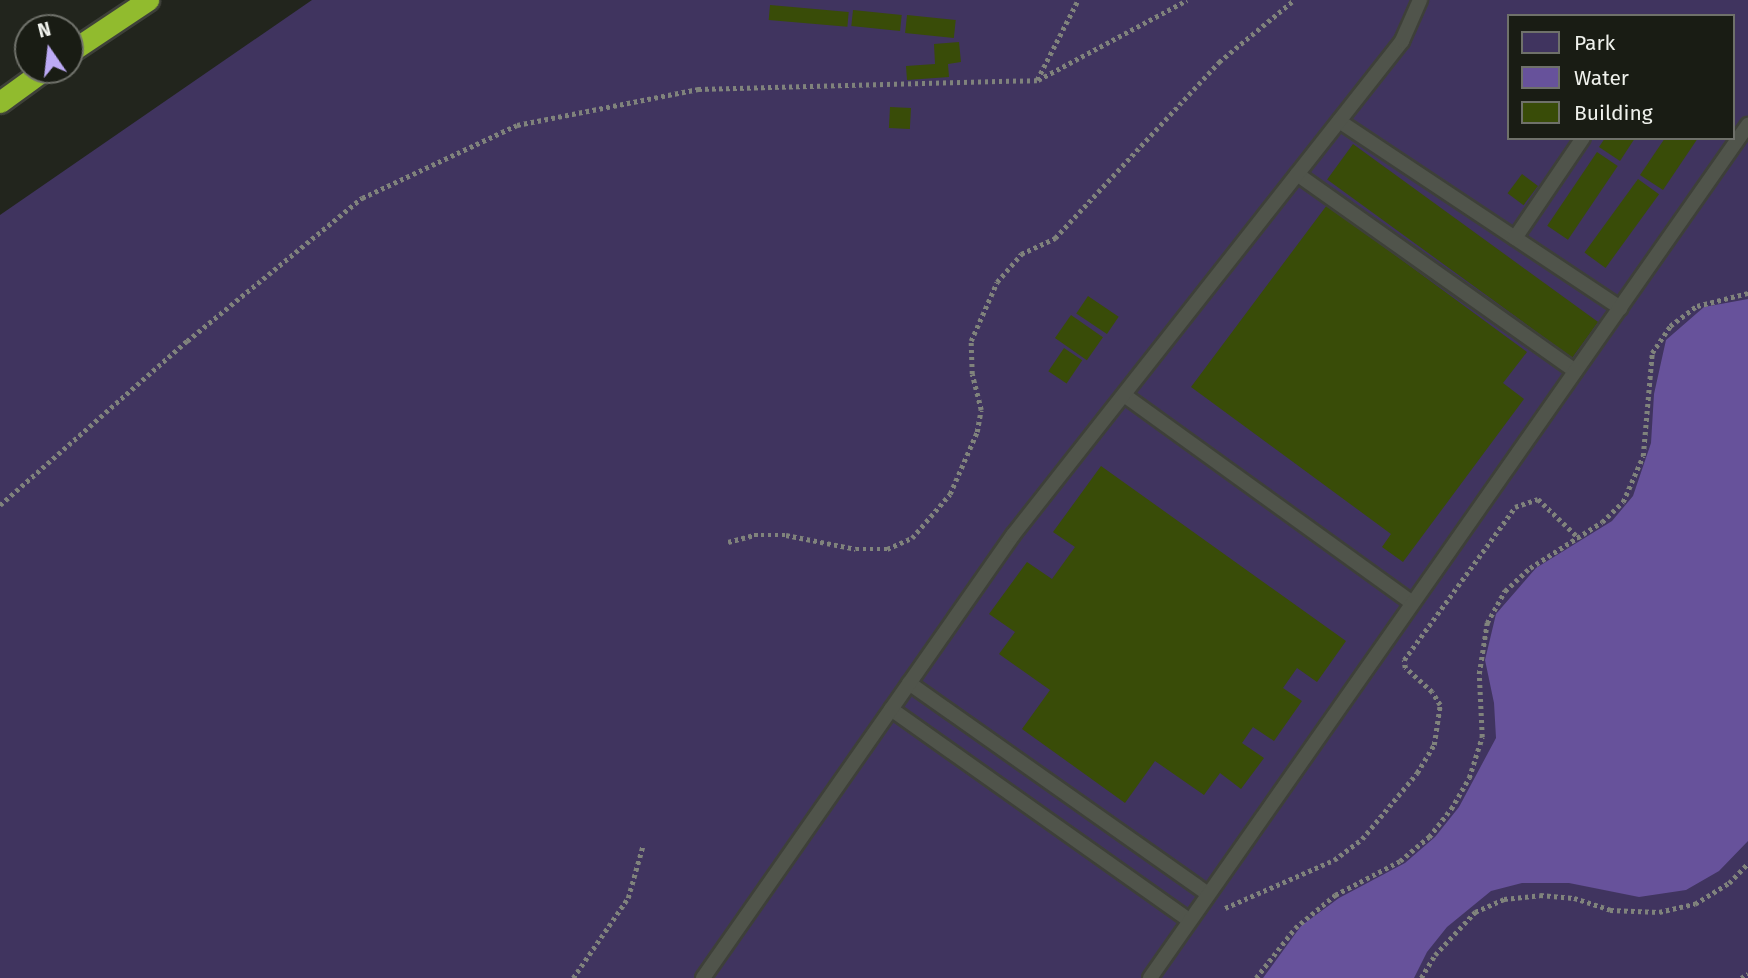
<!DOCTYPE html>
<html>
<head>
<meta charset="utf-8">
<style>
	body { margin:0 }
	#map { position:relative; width:1748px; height:978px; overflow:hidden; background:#22251d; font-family:"Fira Sans",sans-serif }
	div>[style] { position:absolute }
	.green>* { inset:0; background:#40345f }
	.water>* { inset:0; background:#67529b }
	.building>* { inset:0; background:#394c08; transform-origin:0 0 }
	.path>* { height:4.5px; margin-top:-2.25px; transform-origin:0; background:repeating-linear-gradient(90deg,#80837c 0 3.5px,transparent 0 7px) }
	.roads { filter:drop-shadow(2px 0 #3e4039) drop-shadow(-2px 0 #3e4039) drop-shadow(0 2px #3e4039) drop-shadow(0 -2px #3e4039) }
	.service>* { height:14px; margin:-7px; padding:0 7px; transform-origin:7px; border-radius:7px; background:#50544b }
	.motorway>* { height:21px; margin:-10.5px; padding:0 10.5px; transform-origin:10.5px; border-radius:10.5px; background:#91bb2e }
	span { translate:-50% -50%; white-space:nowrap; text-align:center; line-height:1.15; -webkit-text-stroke:7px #191c14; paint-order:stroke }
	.legend { position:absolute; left:1507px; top:14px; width:228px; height:126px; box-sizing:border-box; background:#191c14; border:2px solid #6f716a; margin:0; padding:9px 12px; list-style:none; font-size:21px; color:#eff1ec }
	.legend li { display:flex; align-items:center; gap:14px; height:35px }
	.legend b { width:35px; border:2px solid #6f716a }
	.north { position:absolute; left:14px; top:14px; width:70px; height:70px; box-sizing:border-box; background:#191c14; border:2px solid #6f716a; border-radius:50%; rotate:346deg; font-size:19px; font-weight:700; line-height:28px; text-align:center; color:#eff1ec }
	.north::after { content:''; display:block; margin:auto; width:24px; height:32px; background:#bcaaf5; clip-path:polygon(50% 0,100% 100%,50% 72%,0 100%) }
</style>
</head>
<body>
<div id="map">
	<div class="green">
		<i style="clip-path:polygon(evenodd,312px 0,1748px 0,1748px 978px,0 978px,0 215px,312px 0,1508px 16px,1732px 16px,1732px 138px,1508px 138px,1508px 16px)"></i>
	</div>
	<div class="water">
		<i style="clip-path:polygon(1748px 299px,1748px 841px,1719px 871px,1686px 890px,1639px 897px,1569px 883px,1522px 883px,1491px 891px,1447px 927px,1427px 952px,1414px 978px,1263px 978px,1301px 926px,1339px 898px,1405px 863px,1435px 837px,1459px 807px,1496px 738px,1494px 703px,1485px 660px,1496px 614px,1536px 568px,1612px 521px,1633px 496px,1651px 443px,1654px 394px,1666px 340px,1704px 307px)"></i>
	</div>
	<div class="building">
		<i style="left:770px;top:5px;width:79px;height:15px;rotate:5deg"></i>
		<i style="left:853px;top:10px;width:49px;height:16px;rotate:6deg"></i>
		<i style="left:907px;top:15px;width:49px;height:18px;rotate:6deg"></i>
		<i style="clip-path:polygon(959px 42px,961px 62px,948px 64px,949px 77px,907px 80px,906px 66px,935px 64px,934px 44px)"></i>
		<i style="left:890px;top:107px;width:21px;height:21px;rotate:3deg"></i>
		<i style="clip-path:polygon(1605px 138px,1635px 138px,1620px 161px,1599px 147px)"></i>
		<i style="clip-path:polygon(1665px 138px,1698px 138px,1663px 190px,1640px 175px)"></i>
		<i style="left:1353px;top:144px;width:303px;height:44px;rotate:36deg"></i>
		<i style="left:1597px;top:152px;width:25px;height:89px;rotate:34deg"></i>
		<i style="left:1522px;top:174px;width:20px;height:24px;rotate:37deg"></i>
		<i style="left:1638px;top:179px;width:26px;height:91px;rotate:36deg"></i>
		<i style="clip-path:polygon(1327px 205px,1527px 352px,1503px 383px,1524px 399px,1403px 562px,1382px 547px,1391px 534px,1191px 387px)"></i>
		<i style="left:1088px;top:296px;width:37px;height:21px;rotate:34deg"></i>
		<i style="left:1071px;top:315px;width:39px;height:28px;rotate:35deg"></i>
		<i style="left:1064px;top:348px;width:22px;height:28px;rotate:34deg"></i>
		<i style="clip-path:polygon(1101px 466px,1346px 641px,1317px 682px,1297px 668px,1283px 688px,1302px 701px,1274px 741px,1253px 727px,1242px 743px,1264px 758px,1241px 789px,1220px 773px,1204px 795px,1155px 761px,1125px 803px,1022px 729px,1050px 690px,999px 654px,1015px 632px,989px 614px,1027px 562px,1052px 579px,1075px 547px,1053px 532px)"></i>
	</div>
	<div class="path">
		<i style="left:1038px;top:80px;width:169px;rotate:-28.2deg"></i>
		<i style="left:0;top:505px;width:249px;rotate:-41.3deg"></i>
		<i style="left:187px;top:341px;width:226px;rotate:-39.3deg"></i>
		<i style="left:362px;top:198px;width:171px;rotate:-25.2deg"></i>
		<i style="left:517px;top:125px;width:185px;rotate:-11.2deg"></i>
		<i style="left:698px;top:89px;width:339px;rotate:-1.5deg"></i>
		<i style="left:1037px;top:80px;width:90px;rotate:-62.9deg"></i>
		<i style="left:728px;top:542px;width:27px;rotate:-15deg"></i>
		<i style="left:754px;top:535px;width:32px"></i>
		<i style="left:786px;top:535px;width:71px;rotate:11.3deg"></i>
		<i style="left:856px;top:549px;width:31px"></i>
		<i style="left:887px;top:549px;width:27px;rotate:-24deg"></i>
		<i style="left:912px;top:538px;width:58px;rotate:-49.2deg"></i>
		<i style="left:950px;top:494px;width:68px;rotate:-66.5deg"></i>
		<i style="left:977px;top:432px;width:22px;rotate:-80deg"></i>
		<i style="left:981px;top:410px;width:37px;rotate:-104deg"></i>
		<i style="left:972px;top:374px;width:33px;rotate:-92deg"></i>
		<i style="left:971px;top:341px;width:64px;rotate:-66.2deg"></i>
		<i style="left:997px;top:282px;width:37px;rotate:-49deg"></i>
		<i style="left:1021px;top:254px;width:38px;rotate:-25deg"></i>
		<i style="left:1055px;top:238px;width:241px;rotate:-47deg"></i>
		<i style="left:1219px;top:62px;width:97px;rotate:-39.6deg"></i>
		<i style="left:1225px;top:908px;width:119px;rotate:-23.8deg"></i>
		<i style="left:1334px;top:860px;width:35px;rotate:-37deg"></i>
		<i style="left:1362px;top:839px;width:86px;rotate:-50.2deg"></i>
		<i style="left:1417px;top:773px;width:33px;rotate:-59deg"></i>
		<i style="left:1434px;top:745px;width:40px;rotate:-81.5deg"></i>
		<i style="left:1440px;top:705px;width:15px;rotate:-122deg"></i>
		<i style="left:1432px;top:692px;width:36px;rotate:-138deg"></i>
		<i style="left:1405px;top:668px;width:8px;rotate:-97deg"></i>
		<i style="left:1404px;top:660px;width:189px;rotate:-54deg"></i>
		<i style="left:1515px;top:507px;width:24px;rotate:-19deg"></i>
		<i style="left:1538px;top:499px;width:57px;rotate:43.6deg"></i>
		<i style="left:573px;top:978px;width:97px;rotate:-55.5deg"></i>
		<i style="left:628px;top:898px;width:55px;rotate:-74.2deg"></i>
		<i style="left:1256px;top:978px;width:63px;rotate:-52deg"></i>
		<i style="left:1295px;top:928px;width:52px;rotate:-39.5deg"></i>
		<i style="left:1335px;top:895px;width:73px;rotate:-27.6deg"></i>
		<i style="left:1400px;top:861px;width:38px;rotate:-40deg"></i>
		<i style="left:1429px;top:837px;width:36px;rotate:-52deg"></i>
		<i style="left:1451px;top:809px;width:36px;rotate:-60deg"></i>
		<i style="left:1469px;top:778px;width:43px;rotate:-72.4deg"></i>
		<i style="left:1482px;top:737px;width:63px;rotate:-92.7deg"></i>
		<i style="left:1479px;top:674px;width:52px;rotate:-81.1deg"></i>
		<i style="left:1487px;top:623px;width:37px;rotate:-61deg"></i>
		<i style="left:1505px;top:591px;width:34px;rotate:-43deg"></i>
		<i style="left:1530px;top:568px;width:85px;rotate:-32.6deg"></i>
		<i style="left:1602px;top:522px;width:29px;rotate:-44deg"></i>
		<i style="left:1623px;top:502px;width:50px;rotate:-66.5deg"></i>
		<i style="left:1643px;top:456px;width:103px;rotate:-85deg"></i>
		<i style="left:1652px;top:353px;width:32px;rotate:-56deg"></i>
		<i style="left:1670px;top:326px;width:34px;rotate:-37deg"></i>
		<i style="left:1697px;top:306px;width:53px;rotate:-14.3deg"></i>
		<i style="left:1421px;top:978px;width:27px;rotate:-59deg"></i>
		<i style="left:1435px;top:955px;width:59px;rotate:-47.1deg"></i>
		<i style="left:1475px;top:912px;width:32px;rotate:-24deg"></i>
		<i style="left:1504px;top:899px;width:36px;rotate:-6deg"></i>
		<i style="left:1540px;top:895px;width:34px;rotate:5deg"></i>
		<i style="left:1574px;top:898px;width:38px;rotate:18deg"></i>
		<i style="left:1610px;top:910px;width:49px;rotate:2.3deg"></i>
		<i style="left:1659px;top:912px;width:37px;rotate:-13deg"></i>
		<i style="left:1695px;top:904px;width:40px;rotate:-32deg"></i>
		<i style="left:1729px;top:883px;width:28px;rotate:-46deg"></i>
		<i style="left:1741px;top:978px;width:8px;rotate:-30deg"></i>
	</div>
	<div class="roads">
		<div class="service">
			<i style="left:1339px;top:121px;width:338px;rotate:33.6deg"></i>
			<i style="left:1297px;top:174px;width:341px;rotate:35.3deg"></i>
			<i style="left:1515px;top:238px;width:121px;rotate:-55.8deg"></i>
			<i style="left:1124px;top:395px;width:355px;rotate:35.8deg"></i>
			<i style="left:909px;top:683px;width:365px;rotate:35.2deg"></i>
			<i style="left:891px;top:709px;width:365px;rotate:35.3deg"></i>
			<i style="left:703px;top:978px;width:541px;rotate:-55.02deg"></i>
			<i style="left:1013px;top:535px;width:629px;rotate:-51.78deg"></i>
			<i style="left:1402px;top:41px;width:45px;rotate:-66.3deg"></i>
			<i style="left:1150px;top:978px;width:1042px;rotate:-54.97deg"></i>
		</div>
		<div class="motorway">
			<i style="left:70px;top:52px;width:94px;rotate:-33.7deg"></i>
			<i style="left:0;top:102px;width:54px;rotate:-36deg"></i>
		</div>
	</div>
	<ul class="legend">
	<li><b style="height:19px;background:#40345f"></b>Park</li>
	<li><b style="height:19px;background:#67529b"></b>Water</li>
	<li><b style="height:19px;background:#394c08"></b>Building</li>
	</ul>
	<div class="north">N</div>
</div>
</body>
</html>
